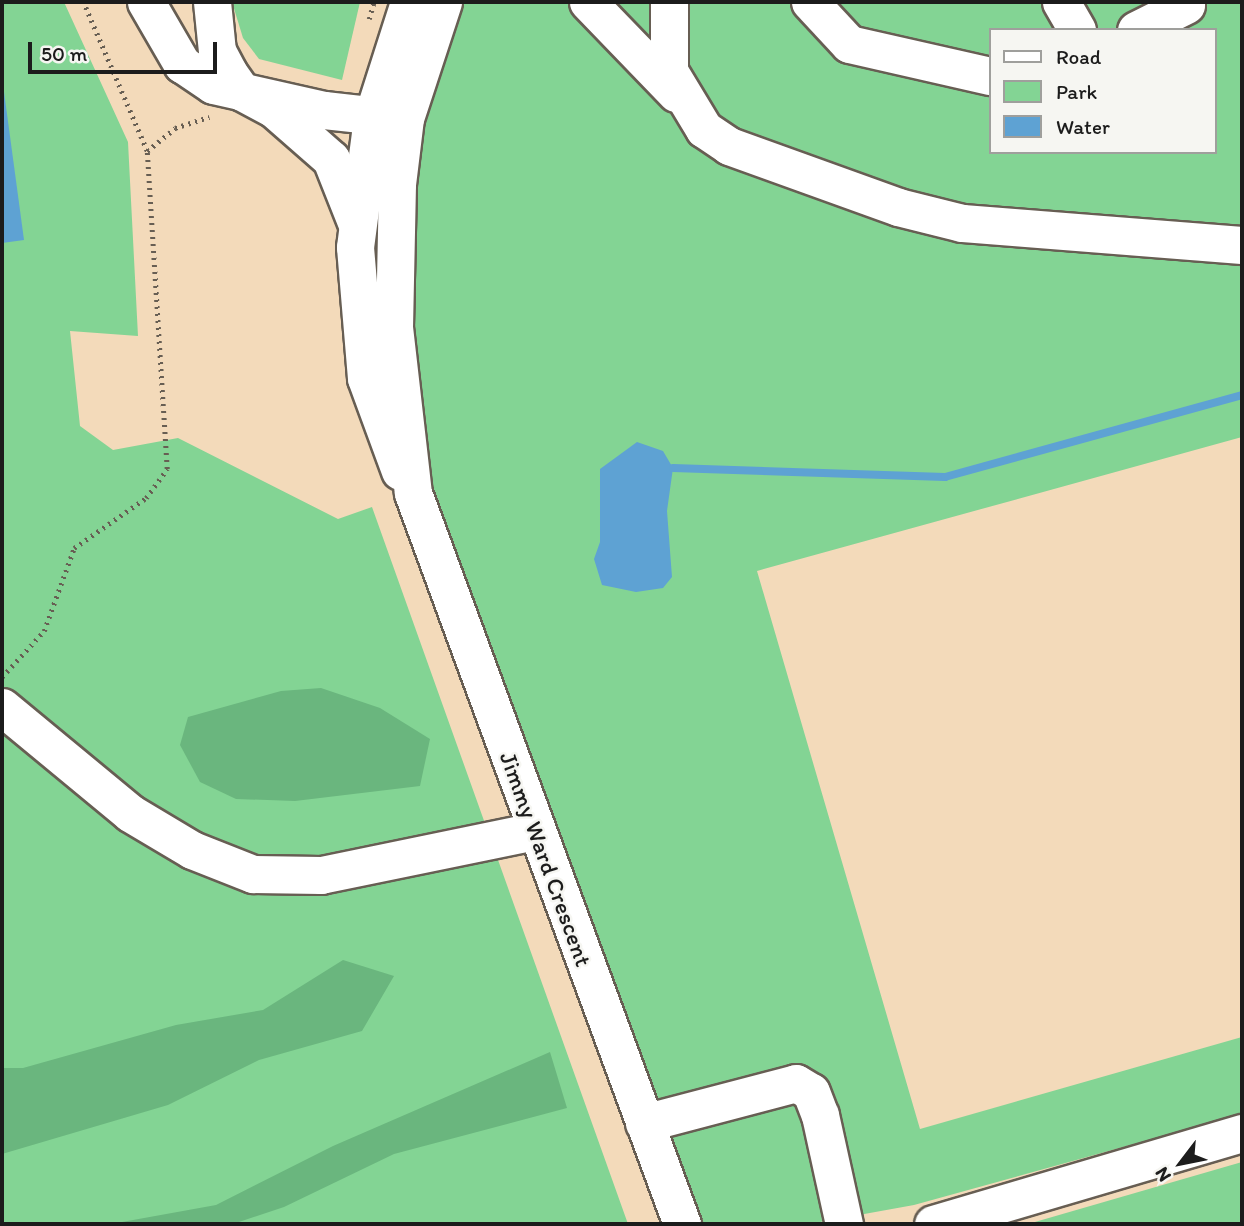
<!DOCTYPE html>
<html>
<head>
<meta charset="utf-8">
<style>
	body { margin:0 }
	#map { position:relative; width:1244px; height:1226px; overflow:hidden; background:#f3daba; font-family:Itim,sans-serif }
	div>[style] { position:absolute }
	.green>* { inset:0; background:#83d494 }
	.forest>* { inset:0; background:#6ab67e }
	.water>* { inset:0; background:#5ea2d3 }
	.stream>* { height:8px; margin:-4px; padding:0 4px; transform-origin:4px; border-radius:4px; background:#5ea2d3 }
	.path>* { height:4.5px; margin-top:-2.25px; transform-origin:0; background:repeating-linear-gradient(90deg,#675e53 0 2px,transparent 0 7px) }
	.roads { filter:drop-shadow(2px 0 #675e53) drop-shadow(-2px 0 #675e53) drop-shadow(0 2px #675e53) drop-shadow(0 -2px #675e53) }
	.minor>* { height:37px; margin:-18.5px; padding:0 18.5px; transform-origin:18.5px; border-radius:18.5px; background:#fff }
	span { translate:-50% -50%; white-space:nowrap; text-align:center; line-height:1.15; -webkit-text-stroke:5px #f6f6f2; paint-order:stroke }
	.street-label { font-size:24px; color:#1c1c1c }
	.frame { position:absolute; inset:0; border:4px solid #1c1c1c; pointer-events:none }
	.legend { position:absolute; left:989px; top:28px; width:228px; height:126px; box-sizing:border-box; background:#f6f6f2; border:2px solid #9f9f9c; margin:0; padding:9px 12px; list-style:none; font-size:21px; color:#1c1c1c }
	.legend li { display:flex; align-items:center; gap:14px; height:35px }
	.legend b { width:35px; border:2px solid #9f9f9c }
	.north { position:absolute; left:1146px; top:1128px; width:70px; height:70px; -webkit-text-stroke:5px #f6f6f2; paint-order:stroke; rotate:238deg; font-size:19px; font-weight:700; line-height:28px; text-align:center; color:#1c1c1c }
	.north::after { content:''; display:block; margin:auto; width:24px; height:32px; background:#1c1c1c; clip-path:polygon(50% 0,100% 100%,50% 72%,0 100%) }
	.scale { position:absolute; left:28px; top:42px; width:189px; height:32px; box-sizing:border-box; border:4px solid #1c1c1c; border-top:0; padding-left:9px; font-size:21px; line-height:24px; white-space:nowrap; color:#1c1c1c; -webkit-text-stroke:5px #f6f6f2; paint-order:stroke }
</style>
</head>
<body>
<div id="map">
	<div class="green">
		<i style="clip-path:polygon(2px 2px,64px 2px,128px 142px,138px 336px,70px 331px,80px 426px,113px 450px,178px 438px,338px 519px,372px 507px,628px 1224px,2px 1224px,2px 166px,22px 230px,4px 133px)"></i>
		<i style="clip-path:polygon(232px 2px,360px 2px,342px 80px,259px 59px,243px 38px)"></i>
		<i style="clip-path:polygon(evenodd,457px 2px,1242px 2px,1242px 437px,757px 571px,920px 1129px,1242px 1037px,1242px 1114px,914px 1205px,809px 1224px,704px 1224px,420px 458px,402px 285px,417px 147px,457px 2px,990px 30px,1214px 30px,1214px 152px,990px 152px,990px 30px)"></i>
		<i style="clip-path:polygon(1242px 1162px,1242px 1224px,1028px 1224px)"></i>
	</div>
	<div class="forest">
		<i style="clip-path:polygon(321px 688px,380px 708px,430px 739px,420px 786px,295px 801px,236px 799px,200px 782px,180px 745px,188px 717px,281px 691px)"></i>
		<i style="clip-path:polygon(343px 960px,394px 976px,362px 1031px,259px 1060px,168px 1105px,2px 1154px,2px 1068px,23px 1068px,176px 1025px,263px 1010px)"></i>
		<i style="clip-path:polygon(550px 1052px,567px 1108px,394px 1154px,284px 1207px,233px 1224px,111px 1224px,216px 1205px,333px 1146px)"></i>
	</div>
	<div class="water">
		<i style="clip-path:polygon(2px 77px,24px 240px,2px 243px)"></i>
		<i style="clip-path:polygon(637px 442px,663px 451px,673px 468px,667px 511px,672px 577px,663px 588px,636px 592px,602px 585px,594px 559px,600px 542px,600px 469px)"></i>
	</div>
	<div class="stream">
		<i style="left:673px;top:468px;width:272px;rotate:1.9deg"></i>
		<i style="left:945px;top:477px;width:308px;rotate:-15.4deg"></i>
	</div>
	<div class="path">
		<i style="left:369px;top:19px;width:18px;rotate:-74deg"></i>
		<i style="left:147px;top:151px;width:36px;rotate:-39deg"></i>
		<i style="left:175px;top:128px;width:36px;rotate:-18deg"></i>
		<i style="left:2px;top:677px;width:62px;rotate:-47.6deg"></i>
		<i style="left:44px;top:631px;width:88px;rotate:-70.1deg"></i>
		<i style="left:74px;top:548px;width:88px;rotate:-34.8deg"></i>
		<i style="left:146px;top:498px;width:36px;rotate:-54deg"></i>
		<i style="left:167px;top:469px;width:319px;rotate:-93.6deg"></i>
		<i style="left:147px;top:151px;width:162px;rotate:-113.2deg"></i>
	</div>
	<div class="roads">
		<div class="minor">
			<i style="left:146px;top:2px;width:72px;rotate:59.9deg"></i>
			<i style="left:182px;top:64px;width:37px;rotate:34deg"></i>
			<i style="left:213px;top:85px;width:114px;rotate:12.7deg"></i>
			<i style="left:324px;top:110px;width:72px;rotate:6.3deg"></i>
			<i style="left:212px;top:2px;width:49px;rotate:84.2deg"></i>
			<i style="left:217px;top:51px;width:24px;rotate:62deg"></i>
			<i style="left:228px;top:72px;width:24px;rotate:55deg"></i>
			<i style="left:242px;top:92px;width:36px;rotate:28deg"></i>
			<i style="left:274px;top:109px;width:76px;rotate:41.3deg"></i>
			<i style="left:331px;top:159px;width:68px;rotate:68.4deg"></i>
			<i style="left:443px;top:2px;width:122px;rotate:108.1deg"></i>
			<i style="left:405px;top:118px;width:66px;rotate:96.9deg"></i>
			<i style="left:397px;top:184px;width:143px;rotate:91.2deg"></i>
			<i style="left:394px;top:327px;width:167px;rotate:83.5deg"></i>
			<i style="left:413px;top:493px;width:779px;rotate:69.8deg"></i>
			<i style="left:588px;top:2px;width:127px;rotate:46deg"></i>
			<i style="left:669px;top:2px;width:69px;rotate:90deg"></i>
			<i style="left:669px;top:71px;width:68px;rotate:58.9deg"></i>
			<i style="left:704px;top:129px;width:30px;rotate:34deg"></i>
			<i style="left:729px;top:146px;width:180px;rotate:19.8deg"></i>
			<i style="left:898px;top:207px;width:66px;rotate:14deg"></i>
			<i style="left:962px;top:223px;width:281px;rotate:4.5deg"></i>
			<i style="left:810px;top:2px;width:57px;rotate:47.1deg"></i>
			<i style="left:849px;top:44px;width:145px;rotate:12.8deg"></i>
			<i style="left:1061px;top:2px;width:32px;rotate:60deg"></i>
			<i style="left:1136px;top:30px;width:56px;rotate:-26.6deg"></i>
			<i style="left:400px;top:471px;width:99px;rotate:-110.1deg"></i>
			<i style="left:366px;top:378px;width:131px;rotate:-94.8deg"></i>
			<i style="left:355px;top:247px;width:130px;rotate:-82.5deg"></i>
			<i style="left:372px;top:118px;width:122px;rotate:-72.3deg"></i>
			<i style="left:2px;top:707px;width:166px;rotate:39.6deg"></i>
			<i style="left:130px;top:813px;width:72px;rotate:30.8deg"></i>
			<i style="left:192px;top:850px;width:66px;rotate:21.5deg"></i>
			<i style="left:253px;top:874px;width:68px;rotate:0.8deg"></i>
			<i style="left:321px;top:875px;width:219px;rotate:-11.6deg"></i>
			<i style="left:644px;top:1123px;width:157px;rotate:-14.7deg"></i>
			<i style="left:796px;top:1083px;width:17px;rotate:31deg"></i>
			<i style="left:811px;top:1092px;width:25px;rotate:69deg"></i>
			<i style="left:820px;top:1115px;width:112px;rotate:77.6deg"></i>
			<i style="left:933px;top:1224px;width:322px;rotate:-16.4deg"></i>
		</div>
	</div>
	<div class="street-label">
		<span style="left:546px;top:859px;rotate:70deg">Jimmy Ward Crescent</span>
	</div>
	<div class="frame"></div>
	<ul class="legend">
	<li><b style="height:9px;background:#fff"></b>Road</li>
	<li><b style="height:19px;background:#83d494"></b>Park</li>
	<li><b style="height:19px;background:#5ea2d3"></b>Water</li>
	</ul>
	<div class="north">N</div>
	<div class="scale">50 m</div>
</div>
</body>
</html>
